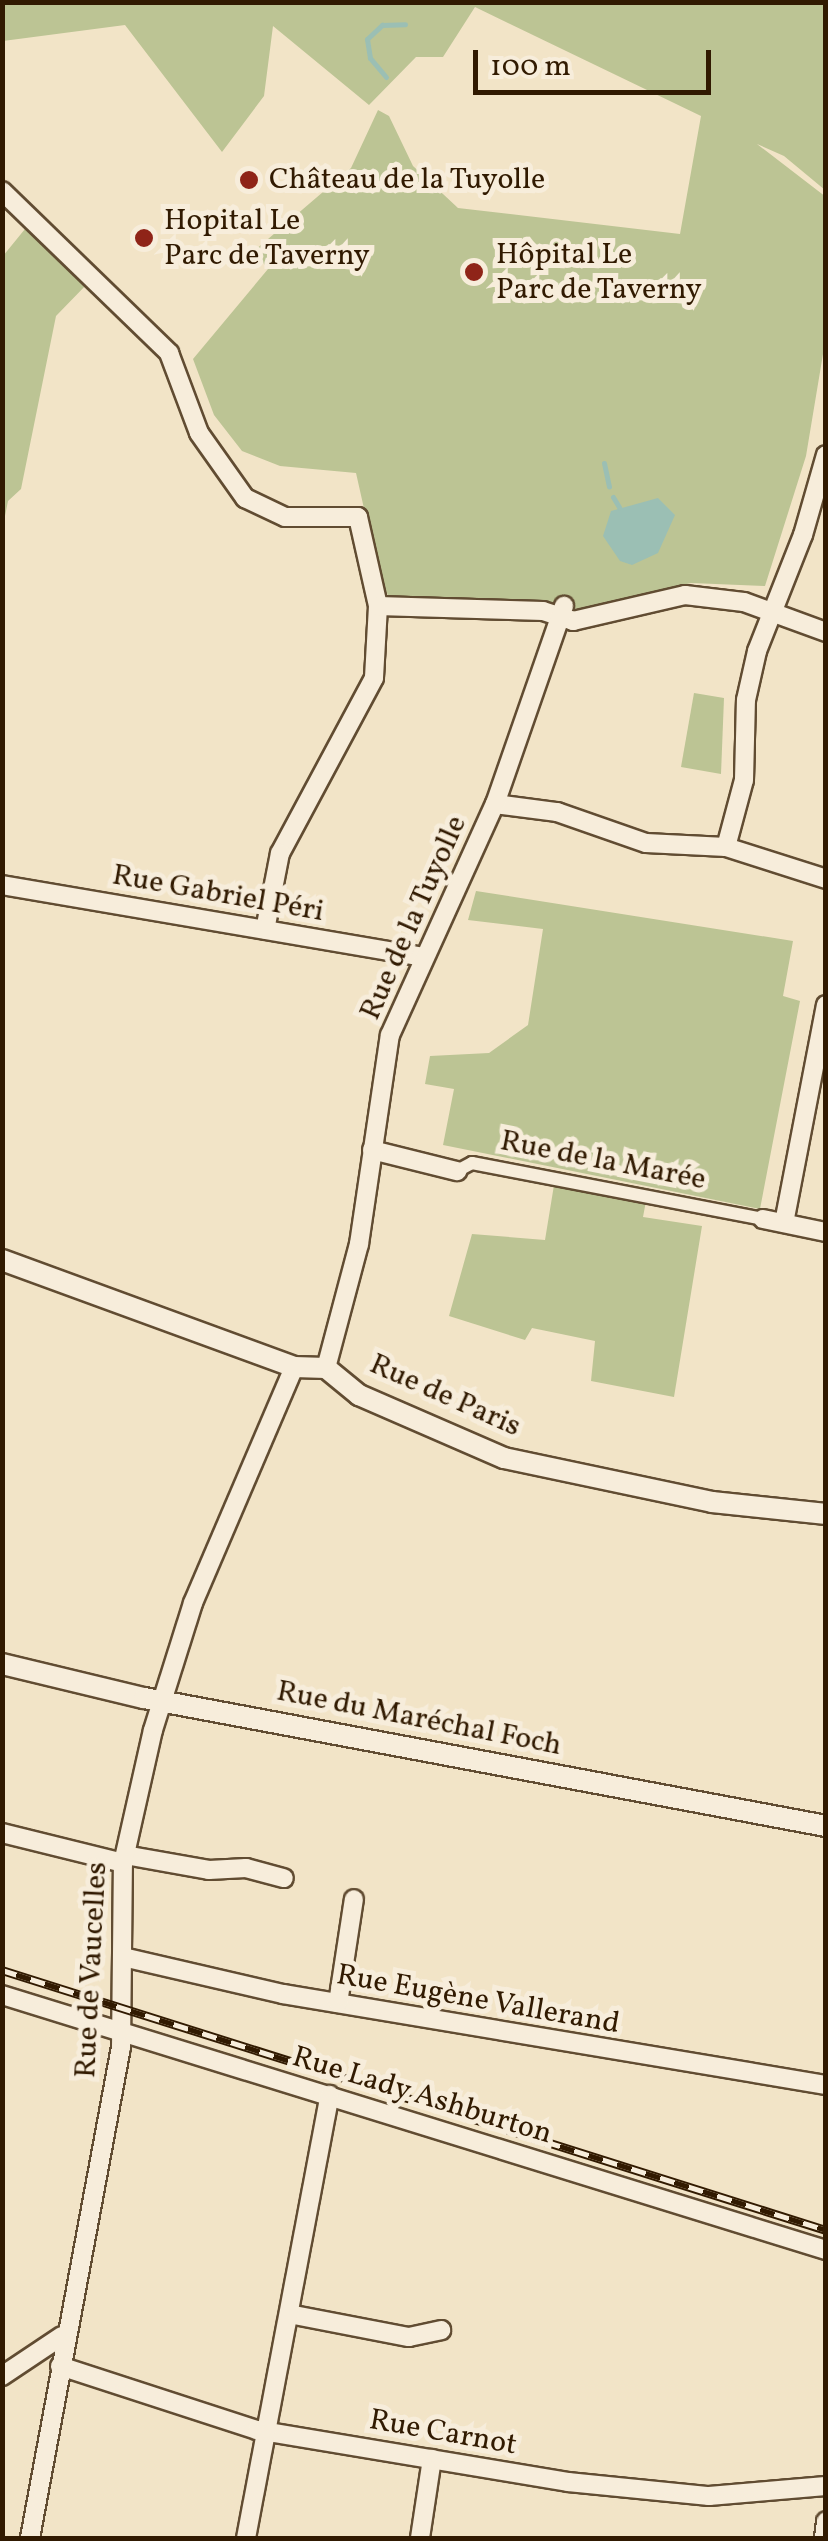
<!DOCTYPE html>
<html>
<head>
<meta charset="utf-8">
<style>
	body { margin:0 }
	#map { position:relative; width:828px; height:2541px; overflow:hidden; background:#f2e4c7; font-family:Vollkorn,serif }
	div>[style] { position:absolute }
	.green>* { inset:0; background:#bcc494 }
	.water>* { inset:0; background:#9bbfb4 }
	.stream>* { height:5px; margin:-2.5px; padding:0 2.5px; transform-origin:2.5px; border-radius:2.5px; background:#9bbfb4 }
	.roads { filter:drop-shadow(2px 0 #614c32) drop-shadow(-2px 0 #614c32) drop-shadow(0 2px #614c32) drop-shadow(0 -2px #614c32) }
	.pedestrian>* { height:12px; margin:-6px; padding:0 6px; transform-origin:6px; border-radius:6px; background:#f7eddb }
	.minor>* { height:18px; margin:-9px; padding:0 9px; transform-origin:9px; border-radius:9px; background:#f7eddb }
	.tertiary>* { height:20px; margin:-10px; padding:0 10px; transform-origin:10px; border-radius:10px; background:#f7eddb }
	.rail>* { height:9px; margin-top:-4.5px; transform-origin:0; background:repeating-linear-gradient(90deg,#f7eddb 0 15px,#311a01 0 30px); box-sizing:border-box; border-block:2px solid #311a01 }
	.dots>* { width:28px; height:28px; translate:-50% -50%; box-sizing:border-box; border:5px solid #f7eddb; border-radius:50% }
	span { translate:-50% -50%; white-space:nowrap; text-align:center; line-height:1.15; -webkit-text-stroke:10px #f7eddb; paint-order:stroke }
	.poi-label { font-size:30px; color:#311a01 }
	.left { translate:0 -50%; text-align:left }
	.street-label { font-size:30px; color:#311a01 }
	.frame { position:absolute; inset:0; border:5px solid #311a01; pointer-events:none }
	.scale { position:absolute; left:473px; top:50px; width:238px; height:45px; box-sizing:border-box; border:5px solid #311a01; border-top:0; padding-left:12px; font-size:30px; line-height:35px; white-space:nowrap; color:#311a01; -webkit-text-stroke:8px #f7eddb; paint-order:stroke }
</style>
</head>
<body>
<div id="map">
	<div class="green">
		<i style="clip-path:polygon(2px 3px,825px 3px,825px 190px,784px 156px,757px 144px,826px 197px,825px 342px,806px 456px,765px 586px,691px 583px,584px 609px,392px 601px,381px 584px,356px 473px,280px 466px,242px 451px,214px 415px,193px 359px,268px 269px,254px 251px,351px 168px,378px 110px,389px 116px,413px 166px,458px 208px,680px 234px,701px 116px,475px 7px,443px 57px,416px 57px,369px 105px,273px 26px,264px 96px,222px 152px,125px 25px,3px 41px)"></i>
		<i style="clip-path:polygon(25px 229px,89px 282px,56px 316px,21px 489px,8px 501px,3px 526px,3px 256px)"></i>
		<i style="clip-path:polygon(694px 693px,724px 698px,721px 774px,681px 767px)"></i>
		<i style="clip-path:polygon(476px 891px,793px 941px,783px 996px,800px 1001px,760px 1209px,443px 1145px,454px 1089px,425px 1084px,430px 1056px,489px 1053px,528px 1025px,543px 929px,468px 920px)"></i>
		<i style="clip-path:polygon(554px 1185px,646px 1201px,643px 1217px,702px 1226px,674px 1397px,591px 1381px,595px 1341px,532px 1328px,525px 1340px,449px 1316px,472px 1234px,545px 1240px)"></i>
	</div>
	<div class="water">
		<i style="clip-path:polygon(658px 498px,675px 515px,658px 553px,632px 565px,620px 561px,603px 536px,611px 511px)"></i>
	</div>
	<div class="stream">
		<i style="left:386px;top:77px;width:25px;rotate:-130deg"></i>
		<i style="left:370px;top:58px;width:19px;rotate:-99deg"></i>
		<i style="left:367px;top:39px;width:21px;rotate:-43deg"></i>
		<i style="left:382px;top:25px;width:23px;rotate:-2deg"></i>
		<i style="left:604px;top:463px;width:24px;rotate:78deg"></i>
		<i style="left:613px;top:497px;width:12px;rotate:59deg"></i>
	</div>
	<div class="roads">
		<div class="pedestrian">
			<i style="left:457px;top:1171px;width:17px;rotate:-28deg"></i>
			<i style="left:472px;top:1163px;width:296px;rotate:10.9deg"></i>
		</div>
		<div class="minor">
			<i style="left:2px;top:191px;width:233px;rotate:44.1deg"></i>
			<i style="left:169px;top:353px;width:85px;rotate:69.4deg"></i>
			<i style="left:199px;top:433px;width:80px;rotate:54.7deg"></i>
			<i style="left:245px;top:498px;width:44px;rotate:25.4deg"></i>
			<i style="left:285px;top:517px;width:73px"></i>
			<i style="left:358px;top:517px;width:91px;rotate:77.3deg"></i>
			<i style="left:378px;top:606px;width:72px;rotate:93.2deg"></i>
			<i style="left:374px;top:678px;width:199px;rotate:118.2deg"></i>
			<i style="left:280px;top:853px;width:78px;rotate:101deg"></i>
			<i style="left:378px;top:606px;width:165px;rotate:1.7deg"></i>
			<i style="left:543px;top:611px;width:32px;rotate:18deg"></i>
			<i style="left:573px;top:621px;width:115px;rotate:-13.1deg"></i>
			<i style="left:685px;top:595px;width:59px;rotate:6.8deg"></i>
			<i style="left:744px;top:602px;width:87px;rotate:20.1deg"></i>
			<i style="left:495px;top:804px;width:63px;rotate:7.4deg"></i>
			<i style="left:557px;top:812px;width:94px;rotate:19.2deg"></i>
			<i style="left:646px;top:843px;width:80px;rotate:2.9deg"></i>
			<i style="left:726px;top:847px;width:105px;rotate:17.7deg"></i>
			<i style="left:726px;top:847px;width:69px;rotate:-75deg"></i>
			<i style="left:744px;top:780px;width:80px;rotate:-88.6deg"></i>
			<i style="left:746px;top:700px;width:50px;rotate:-77.3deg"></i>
			<i style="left:757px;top:651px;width:125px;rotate:-68.4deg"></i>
			<i style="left:803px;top:535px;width:83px;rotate:-74deg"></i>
			<i style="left:2px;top:885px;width:427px;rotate:9.7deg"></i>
			<i style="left:372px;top:1150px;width:88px;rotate:13.9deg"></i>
			<i style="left:763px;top:1219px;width:64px;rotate:11.7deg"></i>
			<i style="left:784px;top:1223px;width:222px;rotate:-79.1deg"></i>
			<i style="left:326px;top:1368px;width:128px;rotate:-75.1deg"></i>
			<i style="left:359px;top:1244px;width:211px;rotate:-81.6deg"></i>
			<i style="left:390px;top:1035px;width:254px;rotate:-65.6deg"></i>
			<i style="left:495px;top:804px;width:210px;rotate:-70.8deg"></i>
			<i style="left:2px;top:1833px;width:125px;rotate:13.9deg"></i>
			<i style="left:125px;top:1855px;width:85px;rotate:10.1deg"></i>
			<i style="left:209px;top:1870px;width:37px;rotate:-3deg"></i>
			<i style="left:246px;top:1868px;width:39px;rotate:15deg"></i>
			<i style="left:123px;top:1957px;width:164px;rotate:13deg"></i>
			<i style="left:283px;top:1994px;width:551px;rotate:9.51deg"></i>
			<i style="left:2px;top:1995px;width:863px;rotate:17.2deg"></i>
			<i style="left:338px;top:2003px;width:105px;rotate:-81.3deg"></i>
			<i style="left:289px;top:2314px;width:122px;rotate:10.9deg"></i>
			<i style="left:409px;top:2337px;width:33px;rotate:-12deg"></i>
			<i style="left:60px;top:2366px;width:207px;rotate:18deg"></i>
			<i style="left:257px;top:2430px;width:315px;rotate:9.5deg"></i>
			<i style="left:568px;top:2482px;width:142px;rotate:5.7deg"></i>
			<i style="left:709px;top:2496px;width:117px;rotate:-4.9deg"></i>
			<i style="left:2px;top:2376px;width:72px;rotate:-33.7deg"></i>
			<i style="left:30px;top:2538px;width:498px;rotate:-79.5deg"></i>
			<i style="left:121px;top:2048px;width:185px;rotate:-89.4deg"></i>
			<i style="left:123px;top:1863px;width:136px;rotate:-77.3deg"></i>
			<i style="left:153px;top:1730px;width:133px;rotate:-72.5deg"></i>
			<i style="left:193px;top:1603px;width:257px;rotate:-66.8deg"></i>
			<i style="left:246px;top:2538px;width:451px;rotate:-79.3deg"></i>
			<i style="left:420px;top:2538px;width:80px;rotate:-81.4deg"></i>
			<i style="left:824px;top:2538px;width:17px;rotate:-83deg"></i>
		</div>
		<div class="tertiary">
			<i style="left:2px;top:1260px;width:311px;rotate:20.1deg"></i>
			<i style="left:294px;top:1367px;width:32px;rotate:2deg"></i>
			<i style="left:326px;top:1368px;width:43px;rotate:39.3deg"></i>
			<i style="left:359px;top:1395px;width:158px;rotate:23.5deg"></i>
			<i style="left:504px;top:1458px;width:213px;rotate:11.9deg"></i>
			<i style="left:712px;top:1502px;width:115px;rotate:6deg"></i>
			<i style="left:2px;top:1664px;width:146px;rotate:13.5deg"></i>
			<i style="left:144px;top:1698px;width:694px;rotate:10.63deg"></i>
		</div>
	</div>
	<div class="rail">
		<i style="left:2px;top:1970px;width:864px;rotate:17.51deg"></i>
	</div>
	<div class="dots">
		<i style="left:249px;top:180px;background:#8f2418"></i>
		<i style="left:144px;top:238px;background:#8f2418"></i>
		<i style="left:474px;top:272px;background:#8f2418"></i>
	</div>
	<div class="poi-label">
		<span class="left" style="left:269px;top:180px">Château de la Tuyolle</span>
		<span class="left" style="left:164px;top:238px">Hopital Le<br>Parc de Taverny</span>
		<span class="left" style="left:496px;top:272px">Hôpital Le<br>Parc de Taverny</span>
	</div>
	<div class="street-label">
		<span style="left:218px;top:894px;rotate:10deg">Rue Gabriel Péri</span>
		<span style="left:414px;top:918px;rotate:-66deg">Rue de la Tuyolle</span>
		<span style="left:603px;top:1161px;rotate:11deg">Rue de la Marée</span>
		<span style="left:445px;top:1396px;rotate:24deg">Rue de Paris</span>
		<span style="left:419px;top:1719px;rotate:11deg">Rue du Maréchal Foch</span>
		<span style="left:92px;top:1970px;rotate:-87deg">Rue de Vaucelles</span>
		<span style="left:478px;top:2000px;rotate:10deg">Rue Eugène Vallerand</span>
		<span style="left:422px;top:2096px;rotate:17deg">Rue Lady Ashburton</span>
		<span style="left:443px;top:2433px;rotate:10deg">Rue Carnot</span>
	</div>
	<div class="frame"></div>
	<div class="scale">100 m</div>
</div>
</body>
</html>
